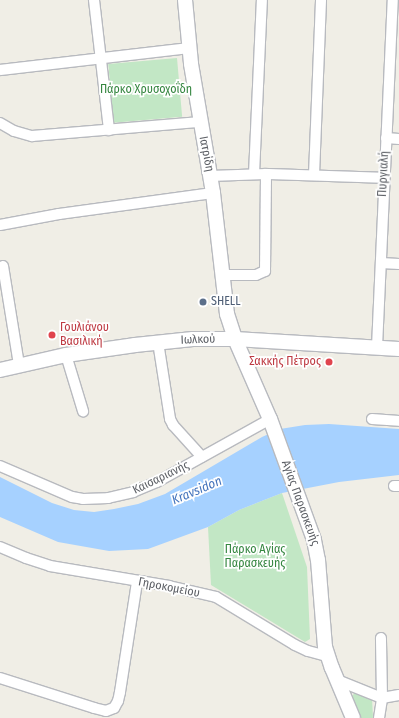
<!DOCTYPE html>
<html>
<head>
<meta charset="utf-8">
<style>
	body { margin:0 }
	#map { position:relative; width:399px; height:718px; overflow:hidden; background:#f0eee6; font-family:"Fira Sans Condensed",sans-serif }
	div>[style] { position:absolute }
	.green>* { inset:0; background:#c2e7c5; transform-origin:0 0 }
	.water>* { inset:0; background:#a6d1ff }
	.roads { filter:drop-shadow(1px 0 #b8babf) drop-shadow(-1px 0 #b8babf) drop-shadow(0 1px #b8babf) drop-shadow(0 -1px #b8babf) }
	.street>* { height:10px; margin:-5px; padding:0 5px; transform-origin:5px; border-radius:5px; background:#fff }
	.secondary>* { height:14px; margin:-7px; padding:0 7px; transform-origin:7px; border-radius:7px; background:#fff }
	.dots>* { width:11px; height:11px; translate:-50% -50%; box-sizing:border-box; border:2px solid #fff; border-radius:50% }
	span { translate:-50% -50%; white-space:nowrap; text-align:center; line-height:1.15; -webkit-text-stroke:3.5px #fff; paint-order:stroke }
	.park-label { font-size:12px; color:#358640 }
	.street-label { font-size:12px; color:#5d6066 }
	.service-label { font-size:12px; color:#4e5e75 }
	.left { translate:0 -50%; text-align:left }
	.health-label { font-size:12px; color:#be3a42 }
	.right { translate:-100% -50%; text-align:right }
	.water-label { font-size:13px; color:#4474bc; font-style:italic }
</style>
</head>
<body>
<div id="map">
	<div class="green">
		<i style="left:177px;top:58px;width:59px;height:69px;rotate:85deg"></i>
		<i style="clip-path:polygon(282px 493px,307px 567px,310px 639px,305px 642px,211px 585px,208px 527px,239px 510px)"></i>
		<i style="clip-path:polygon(355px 692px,372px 697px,373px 718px,357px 718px,351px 698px)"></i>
	</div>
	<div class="water">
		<i style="clip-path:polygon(329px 424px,399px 429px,399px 475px,339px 482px,282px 493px,239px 510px,208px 527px,148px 549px,109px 551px,58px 542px,0 517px,0 477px,52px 503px,74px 510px,94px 512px,114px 509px,138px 504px,165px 494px,262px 437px,280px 429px,305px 425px)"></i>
	</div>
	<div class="roads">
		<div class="street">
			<i style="left:94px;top:0;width:131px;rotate:83.4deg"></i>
			<i style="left:0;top:70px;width:190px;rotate:-6.6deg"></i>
			<i style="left:0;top:123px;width:16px;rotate:30deg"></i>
			<i style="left:14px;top:131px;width:19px;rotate:16deg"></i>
			<i style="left:32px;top:136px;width:169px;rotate:-4.8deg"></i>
			<i style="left:386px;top:138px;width:13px;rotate:4deg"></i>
			<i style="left:254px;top:174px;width:174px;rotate:-87.4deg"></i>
			<i style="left:314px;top:175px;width:175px;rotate:-87.7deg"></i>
			<i style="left:210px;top:176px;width:56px;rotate:-2deg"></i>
			<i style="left:266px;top:174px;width:118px;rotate:1.9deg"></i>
			<i style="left:0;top:225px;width:60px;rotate:-10.6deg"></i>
			<i style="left:59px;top:214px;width:155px;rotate:-7.8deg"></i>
			<i style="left:381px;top:263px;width:18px;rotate:3deg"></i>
			<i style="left:3px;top:266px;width:100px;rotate:80.8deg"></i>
			<i style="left:222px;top:275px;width:34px"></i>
			<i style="left:256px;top:275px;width:10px;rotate:-24deg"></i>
			<i style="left:265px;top:271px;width:97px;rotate:-89.4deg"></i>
			<i style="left:158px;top:342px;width:78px;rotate:81.1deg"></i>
			<i style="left:170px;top:419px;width:7px;rotate:63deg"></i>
			<i style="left:173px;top:425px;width:43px;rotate:47.8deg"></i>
			<i style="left:377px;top:347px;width:347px;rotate:-87.4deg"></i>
			<i style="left:66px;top:355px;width:59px;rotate:73.1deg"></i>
			<i style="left:372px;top:419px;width:27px;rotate:4deg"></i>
			<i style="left:0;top:466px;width:78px;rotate:23.3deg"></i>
			<i style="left:72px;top:497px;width:11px;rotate:10deg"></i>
			<i style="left:83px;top:499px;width:25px;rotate:-2deg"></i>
			<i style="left:108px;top:498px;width:26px;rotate:-13deg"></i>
			<i style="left:133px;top:492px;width:26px;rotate:-23deg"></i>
			<i style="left:157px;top:482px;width:129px;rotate:-29.1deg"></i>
			<i style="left:394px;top:486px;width:5px"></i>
			<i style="left:0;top:547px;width:28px;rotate:23deg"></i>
			<i style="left:26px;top:558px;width:25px;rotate:18deg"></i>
			<i style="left:50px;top:566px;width:121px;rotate:9.5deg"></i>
			<i style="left:169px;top:586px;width:48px;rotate:13.2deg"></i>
			<i style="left:216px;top:597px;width:92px;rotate:31.3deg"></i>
			<i style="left:295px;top:645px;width:14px;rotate:25deg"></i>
			<i style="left:308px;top:651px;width:20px;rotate:15deg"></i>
			<i style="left:0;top:678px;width:99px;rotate:17.7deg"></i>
			<i style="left:94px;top:708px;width:12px;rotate:14deg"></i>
			<i style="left:106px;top:711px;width:9px;rotate:-21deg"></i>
			<i style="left:114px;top:708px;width:8px;rotate:-60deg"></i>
			<i style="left:118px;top:701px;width:9px;rotate:-77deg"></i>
			<i style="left:120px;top:692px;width:111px;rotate:-81.2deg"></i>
			<i style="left:337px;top:680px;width:48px;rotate:21.8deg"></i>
			<i style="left:382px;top:698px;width:17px;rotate:-10deg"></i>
			<i style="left:379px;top:718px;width:20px;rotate:-81deg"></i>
			<i style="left:382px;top:698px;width:60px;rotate:-91deg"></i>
		</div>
		<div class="secondary">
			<i style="left:185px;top:0;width:64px;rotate:84.6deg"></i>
			<i style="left:191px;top:64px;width:131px;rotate:80.3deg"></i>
			<i style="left:213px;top:193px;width:122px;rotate:83.4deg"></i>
			<i style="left:227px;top:314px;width:26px;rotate:72deg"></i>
			<i style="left:235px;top:339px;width:87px;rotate:66.4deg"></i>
			<i style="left:270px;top:419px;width:129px;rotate:70deg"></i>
			<i style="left:314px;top:540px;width:20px;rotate:79deg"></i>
			<i style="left:318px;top:560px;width:87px;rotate:85.4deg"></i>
			<i style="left:325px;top:647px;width:22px;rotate:72deg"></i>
			<i style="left:332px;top:668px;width:54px;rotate:67.2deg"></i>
			<i style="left:0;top:370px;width:68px;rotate:-12.8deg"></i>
			<i style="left:66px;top:355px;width:70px;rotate:-8.2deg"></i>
			<i style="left:135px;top:345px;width:58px;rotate:-5.9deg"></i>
			<i style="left:193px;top:339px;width:42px"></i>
			<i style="left:235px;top:339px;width:164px;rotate:3.5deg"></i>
		</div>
	</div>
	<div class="dots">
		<i style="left:203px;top:302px;background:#5c6f8a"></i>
		<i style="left:52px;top:335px;background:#e0444e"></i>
		<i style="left:329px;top:362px;background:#e0444e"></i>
	</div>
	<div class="park-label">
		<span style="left:146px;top:90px">Πάρκο Χρυσοχοΐδη</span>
		<span style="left:255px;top:557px">Πάρκο Αγίας<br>Παρασκευής</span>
	</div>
	<div class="street-label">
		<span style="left:206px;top:154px;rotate:79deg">Ιατρίδη</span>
		<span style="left:384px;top:174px;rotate:-87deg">Πυργιαλή</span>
		<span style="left:198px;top:340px;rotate:-2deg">Ιωλκού</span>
		<span style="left:161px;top:478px;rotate:-26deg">Καισαριανής</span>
		<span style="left:300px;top:503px;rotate:70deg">Αγίας Παρασκευής</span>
		<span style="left:169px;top:588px;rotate:11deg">Γηροκομείου</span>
	</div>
	<div class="service-label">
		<span class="left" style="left:211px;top:302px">SHELL</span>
	</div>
	<div class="health-label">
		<span class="left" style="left:60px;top:335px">Γουλιάνου<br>Βασιλική</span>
		<span class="right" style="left:321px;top:362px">Σακκής Πέτρος</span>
	</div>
	<div class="water-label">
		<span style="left:197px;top:491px;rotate:-23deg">Kravsidon</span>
	</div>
</div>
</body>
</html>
